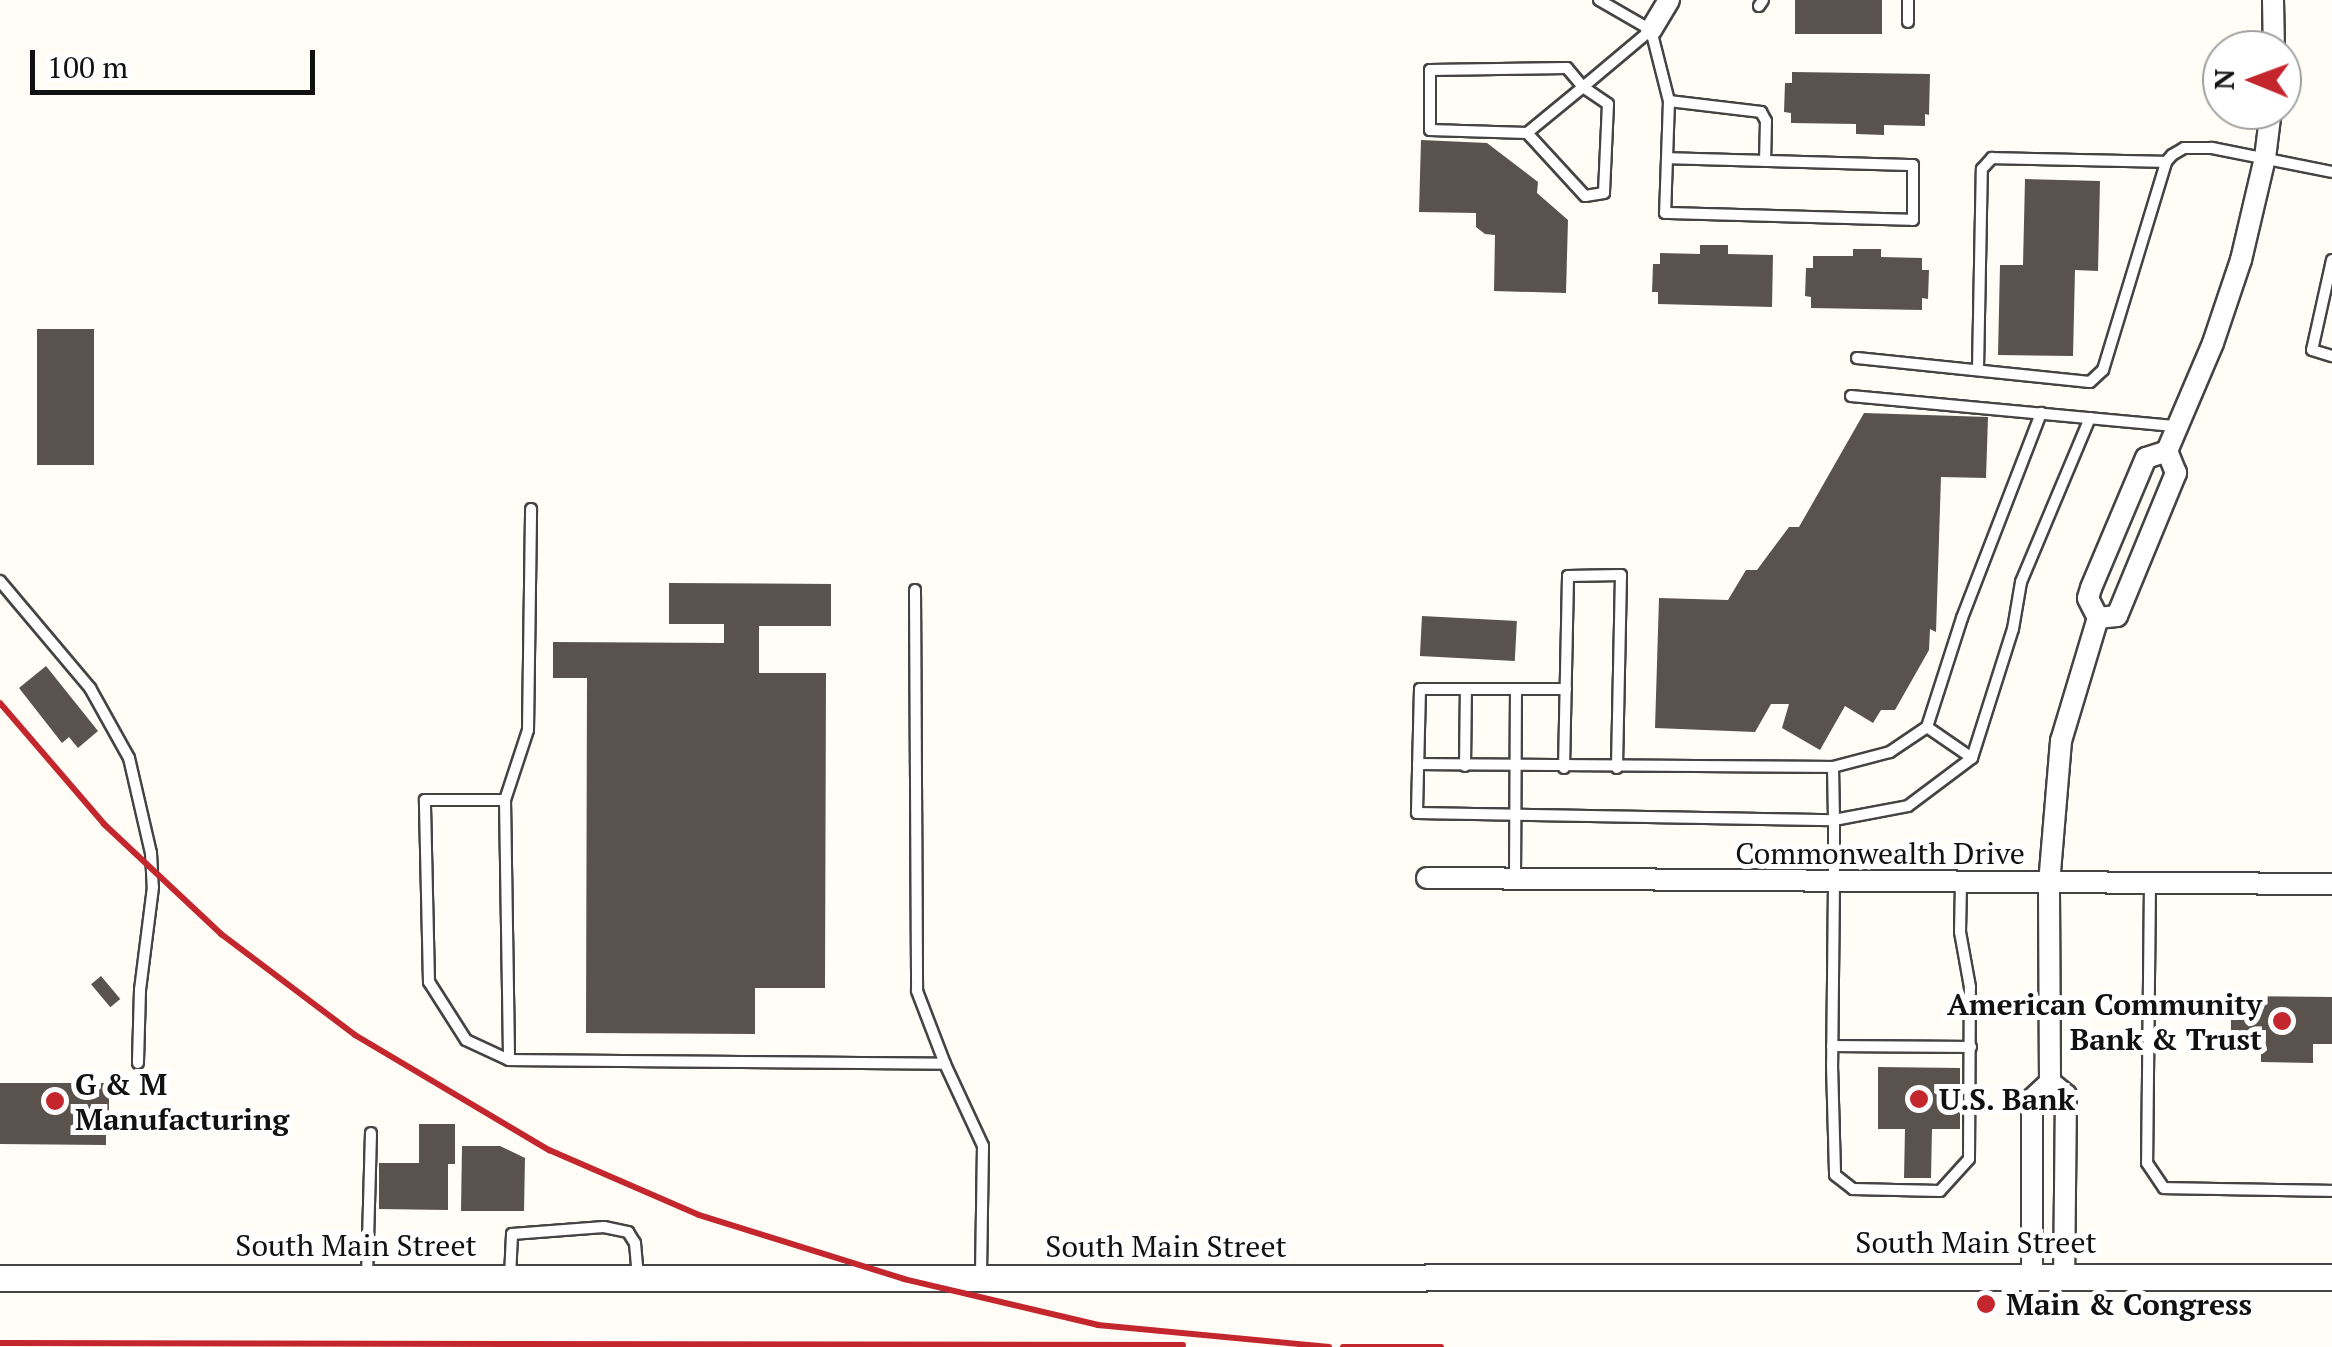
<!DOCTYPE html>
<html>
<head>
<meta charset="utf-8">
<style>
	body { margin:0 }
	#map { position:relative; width:2332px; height:1347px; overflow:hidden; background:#fffdf5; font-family:"PT Serif",serif }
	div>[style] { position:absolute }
	.building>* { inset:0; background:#5a524d; transform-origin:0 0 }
	.roads { filter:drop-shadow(2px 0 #444) drop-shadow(-2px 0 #444) drop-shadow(0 2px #444) drop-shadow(0 -2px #444) }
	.service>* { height:10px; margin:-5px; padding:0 5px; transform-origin:5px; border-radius:5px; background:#fff }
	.minor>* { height:20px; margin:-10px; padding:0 10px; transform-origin:10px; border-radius:10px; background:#fff }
	.tertiary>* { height:25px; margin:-12.5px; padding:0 12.5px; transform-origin:12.5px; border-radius:12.5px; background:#fff }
	.rail>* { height:6px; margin:-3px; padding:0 3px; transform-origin:3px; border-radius:3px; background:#c4262e }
	.dots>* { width:28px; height:28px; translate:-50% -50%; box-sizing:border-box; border:5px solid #fff; border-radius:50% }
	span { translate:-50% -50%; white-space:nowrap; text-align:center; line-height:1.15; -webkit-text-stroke:10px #fff; paint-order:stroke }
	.street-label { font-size:30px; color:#111 }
	.poi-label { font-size:30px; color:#111; font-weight:700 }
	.right { translate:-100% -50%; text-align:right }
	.left { translate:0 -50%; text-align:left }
	.north { position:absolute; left:2202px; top:30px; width:100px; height:100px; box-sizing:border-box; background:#fff; border:2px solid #a0a0a0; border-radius:50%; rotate:271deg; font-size:28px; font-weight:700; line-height:40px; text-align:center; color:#111 }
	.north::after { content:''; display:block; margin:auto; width:35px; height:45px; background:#c4262e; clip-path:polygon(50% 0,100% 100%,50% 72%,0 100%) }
	.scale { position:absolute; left:30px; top:50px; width:285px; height:45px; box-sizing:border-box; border:5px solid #111; border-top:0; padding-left:12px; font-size:30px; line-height:35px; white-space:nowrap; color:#111; -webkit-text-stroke:8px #fff; paint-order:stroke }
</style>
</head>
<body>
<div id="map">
	<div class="building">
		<i style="left:1795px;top:0;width:87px;height:34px"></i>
		<i style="clip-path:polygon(1792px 72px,1930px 74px,1929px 115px,1925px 114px,1925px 126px,1884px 125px,1884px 135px,1856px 134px,1856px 124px,1791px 123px,1791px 113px,1784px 112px,1785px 83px,1792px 83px)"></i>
		<i style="clip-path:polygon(1421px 140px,1487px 143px,1538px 182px,1537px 193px,1568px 220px,1566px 293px,1494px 291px,1495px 235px,1485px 234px,1476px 227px,1476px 213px,1419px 212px)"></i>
		<i style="clip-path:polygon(2025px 179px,2100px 181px,2098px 271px,2075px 270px,2073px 356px,1998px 355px,2000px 265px,2023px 265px)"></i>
		<i style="clip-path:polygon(1700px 245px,1728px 245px,1728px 254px,1773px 255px,1772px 307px,1658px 304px,1658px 292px,1652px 292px,1653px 264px,1660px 264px,1660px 253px,1700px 254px)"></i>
		<i style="clip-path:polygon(1853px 249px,1881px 249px,1881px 257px,1922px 258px,1922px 270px,1929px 270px,1928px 299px,1922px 298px,1922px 310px,1811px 308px,1811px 297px,1805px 296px,1806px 268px,1813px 268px,1813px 256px,1853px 256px)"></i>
		<i style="left:37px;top:329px;width:57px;height:136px"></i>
		<i style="clip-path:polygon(1864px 413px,1988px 417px,1986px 478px,1941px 477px,1936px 632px,1930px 629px,1929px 650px,1895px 710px,1881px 710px,1873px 723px,1845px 706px,1820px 750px,1782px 728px,1789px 704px,1771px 704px,1755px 732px,1655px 728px,1659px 598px,1728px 600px,1746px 570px,1757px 570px,1789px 527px,1799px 527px)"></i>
		<i style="clip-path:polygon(669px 583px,831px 584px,831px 626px,759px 626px,759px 673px,826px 673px,825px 988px,755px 988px,755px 1034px,586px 1033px,587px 678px,553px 678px,553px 642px,724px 643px,724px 624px,669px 624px)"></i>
		<i style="left:1422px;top:616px;width:95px;height:40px;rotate:3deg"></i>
		<i style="clip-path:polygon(46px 666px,98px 731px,78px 748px,69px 737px,62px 743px,19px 688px)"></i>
		<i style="left:101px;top:976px;width:30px;height:13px;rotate:50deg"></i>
		<i style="clip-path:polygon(2231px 996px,2332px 997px,2332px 1044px,2313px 1044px,2313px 1063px,2261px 1062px,2261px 1048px,2231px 1047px)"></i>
		<i style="clip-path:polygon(1878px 1067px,1960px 1068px,1960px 1129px,1932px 1129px,1931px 1178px,1904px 1178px,1905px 1129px,1878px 1129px)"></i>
		<i style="clip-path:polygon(0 1083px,109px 1083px,109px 1118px,121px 1118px,121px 1135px,106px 1135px,106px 1145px,0 1144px)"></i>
		<i style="clip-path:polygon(419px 1124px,455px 1124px,455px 1164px,448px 1164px,448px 1210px,379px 1209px,379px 1163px,419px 1163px)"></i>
		<i style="clip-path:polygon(462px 1146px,500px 1146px,525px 1158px,524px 1211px,461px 1211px)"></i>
	</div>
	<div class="roads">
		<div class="service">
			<i style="left:1599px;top:0;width:60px;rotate:30deg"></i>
			<i style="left:1651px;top:30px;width:73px;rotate:75.8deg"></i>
			<i style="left:1669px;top:101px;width:112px;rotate:92deg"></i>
			<i style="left:1665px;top:213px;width:248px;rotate:1.6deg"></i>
			<i style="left:1913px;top:220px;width:55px;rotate:-90deg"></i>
			<i style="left:1913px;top:165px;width:246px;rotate:-178.4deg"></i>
			<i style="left:1759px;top:6px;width:7px;rotate:-56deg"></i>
			<i style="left:1908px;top:22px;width:22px;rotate:-90deg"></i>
			<i style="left:1669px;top:101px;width:93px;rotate:6.8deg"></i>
			<i style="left:1761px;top:112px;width:10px;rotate:61deg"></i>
			<i style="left:1766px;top:121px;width:40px;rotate:91.4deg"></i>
			<i style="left:1527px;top:133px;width:72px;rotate:-39.4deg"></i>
			<i style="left:1583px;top:87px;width:30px;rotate:34deg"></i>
			<i style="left:1608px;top:104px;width:89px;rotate:92.6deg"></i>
			<i style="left:1604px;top:193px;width:19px;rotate:171deg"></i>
			<i style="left:1585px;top:196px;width:86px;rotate:-132.6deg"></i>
			<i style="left:1527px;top:133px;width:97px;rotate:-178.2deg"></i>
			<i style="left:1430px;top:130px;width:60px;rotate:-90deg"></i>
			<i style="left:1430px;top:70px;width:137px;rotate:-0.8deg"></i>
			<i style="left:1567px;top:68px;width:25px;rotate:50deg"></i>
			<i style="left:1583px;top:87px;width:89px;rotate:-40deg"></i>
			<i style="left:2332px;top:260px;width:92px;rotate:102.5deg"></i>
			<i style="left:2312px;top:350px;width:21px;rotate:17deg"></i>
			<i style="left:1857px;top:358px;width:234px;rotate:5.9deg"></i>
			<i style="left:2090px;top:382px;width:18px;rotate:-43deg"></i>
			<i style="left:2103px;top:370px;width:217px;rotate:-73.1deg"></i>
			<i style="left:2166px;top:162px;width:9px;rotate:-49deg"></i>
			<i style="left:2172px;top:155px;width:14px;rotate:-30deg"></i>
			<i style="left:2184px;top:148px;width:28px"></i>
			<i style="left:2212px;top:148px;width:122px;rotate:11.3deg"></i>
			<i style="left:1978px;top:369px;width:200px;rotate:-88.9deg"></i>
			<i style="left:1982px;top:169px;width:15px;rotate:-48deg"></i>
			<i style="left:1992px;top:158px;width:174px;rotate:1.3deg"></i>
			<i style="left:1851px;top:396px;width:327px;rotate:5.3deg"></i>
			<i style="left:0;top:581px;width:140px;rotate:49.9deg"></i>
			<i style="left:90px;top:688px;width:80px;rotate:60.9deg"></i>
			<i style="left:129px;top:758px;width:98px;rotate:77deg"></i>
			<i style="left:151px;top:853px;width:34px;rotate:87deg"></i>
			<i style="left:153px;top:887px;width:104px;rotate:97.2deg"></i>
			<i style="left:140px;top:990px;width:73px;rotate:91.6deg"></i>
			<i style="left:915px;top:590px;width:401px;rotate:89.7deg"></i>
			<i style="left:917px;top:991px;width:78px;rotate:69deg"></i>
			<i style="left:1566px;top:689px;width:146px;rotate:180deg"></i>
			<i style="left:1420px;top:689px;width:124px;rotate:91.4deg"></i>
			<i style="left:1417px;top:813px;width:417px;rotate:1deg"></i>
			<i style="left:1834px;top:820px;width:75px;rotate:-10.7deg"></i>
			<i style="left:1908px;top:806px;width:80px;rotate:-36.9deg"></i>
			<i style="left:1972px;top:758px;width:55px;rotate:-145.4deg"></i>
			<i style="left:1927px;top:727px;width:45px;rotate:146deg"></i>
			<i style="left:1890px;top:752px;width:59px;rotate:165.3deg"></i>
			<i style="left:1833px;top:767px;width:53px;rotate:88.9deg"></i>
			<i style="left:1834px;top:820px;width:64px;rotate:90deg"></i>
			<i style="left:1834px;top:884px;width:181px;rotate:90.6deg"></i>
			<i style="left:1832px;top:1065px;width:110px;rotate:88.4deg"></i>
			<i style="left:1835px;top:1175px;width:23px;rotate:38deg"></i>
			<i style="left:1853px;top:1189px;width:87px;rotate:1.3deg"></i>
			<i style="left:1940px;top:1191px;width:43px;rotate:-47.8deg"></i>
			<i style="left:1969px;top:1159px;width:172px;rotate:-89.7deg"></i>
			<i style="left:1970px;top:987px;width:56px;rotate:-100.3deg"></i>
			<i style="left:1960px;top:932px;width:48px;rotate:-88.8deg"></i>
			<i style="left:1927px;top:727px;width:114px;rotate:-72.2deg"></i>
			<i style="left:1962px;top:618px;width:220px;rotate:-68.9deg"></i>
			<i style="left:1972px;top:758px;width:135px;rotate:-72.4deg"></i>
			<i style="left:2013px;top:629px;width:48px;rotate:-80.3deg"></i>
			<i style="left:2021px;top:582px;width:178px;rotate:-67.2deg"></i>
			<i style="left:1418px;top:764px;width:415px;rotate:0.4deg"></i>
			<i style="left:1465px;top:766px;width:77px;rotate:-89.3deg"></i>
			<i style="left:1564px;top:768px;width:192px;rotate:-88.8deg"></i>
			<i style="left:1568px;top:576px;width:53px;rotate:-1.1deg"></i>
			<i style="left:1621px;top:575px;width:193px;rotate:91.2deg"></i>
			<i style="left:505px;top:800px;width:74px;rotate:-71.8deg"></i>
			<i style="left:528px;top:730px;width:221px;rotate:-89.2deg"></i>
			<i style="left:1515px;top:879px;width:190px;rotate:-89.7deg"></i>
			<i style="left:2150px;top:884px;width:279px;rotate:90.6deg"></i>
			<i style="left:2147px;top:1163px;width:30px;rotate:56deg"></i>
			<i style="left:2164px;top:1188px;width:168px;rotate:1deg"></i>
			<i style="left:1832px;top:1046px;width:139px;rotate:0.4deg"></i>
			<i style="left:509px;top:1060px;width:47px;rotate:-155.1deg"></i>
			<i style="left:466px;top:1040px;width:69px;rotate:-122.5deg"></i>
			<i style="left:429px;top:982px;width:182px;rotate:-91.3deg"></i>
			<i style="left:425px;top:800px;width:80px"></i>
			<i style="left:505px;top:800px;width:260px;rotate:89.1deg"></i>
			<i style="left:509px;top:1060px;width:436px;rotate:0.5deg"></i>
			<i style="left:945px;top:1064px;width:90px;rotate:65.1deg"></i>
			<i style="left:983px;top:1146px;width:132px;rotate:90.9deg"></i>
			<i style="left:367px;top:1276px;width:143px;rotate:-88.4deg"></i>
			<i style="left:510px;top:1277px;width:43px;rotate:-87.3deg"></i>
			<i style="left:512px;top:1234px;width:92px;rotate:-4.4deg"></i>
			<i style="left:604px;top:1227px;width:25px;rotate:12deg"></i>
			<i style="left:628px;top:1232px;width:13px;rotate:58deg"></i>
			<i style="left:635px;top:1243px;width:34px;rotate:85deg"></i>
		</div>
		<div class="minor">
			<i style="left:2273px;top:0;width:50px;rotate:88.9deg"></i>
			<i style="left:1651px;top:30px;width:35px;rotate:-59deg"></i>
			<i style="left:2098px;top:618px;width:19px;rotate:-6deg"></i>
			<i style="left:2117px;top:616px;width:155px;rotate:-67.6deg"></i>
			<i style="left:2176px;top:473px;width:24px;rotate:-112deg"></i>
			<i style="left:2167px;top:451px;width:117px;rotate:-66.9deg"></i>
			<i style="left:2213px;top:343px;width:88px;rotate:-71.4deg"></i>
			<i style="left:2241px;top:260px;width:105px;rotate:-76.8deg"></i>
			<i style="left:2265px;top:158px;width:48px;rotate:-82.9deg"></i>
			<i style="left:1427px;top:878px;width:905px;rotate:0.38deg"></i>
			<i style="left:2050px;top:1082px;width:21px;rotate:39deg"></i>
			<i style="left:2066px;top:1095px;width:179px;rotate:90.6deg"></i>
			<i style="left:2032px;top:1274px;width:175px;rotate:-90deg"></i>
			<i style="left:2032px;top:1099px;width:25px;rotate:-43deg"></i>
			<i style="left:2050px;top:1082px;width:198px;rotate:-90.3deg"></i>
			<i style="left:2049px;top:884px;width:144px;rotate:-85.2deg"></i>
			<i style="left:2061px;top:741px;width:128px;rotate:-73.3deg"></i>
			<i style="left:2098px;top:618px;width:22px;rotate:-117deg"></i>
			<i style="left:2088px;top:598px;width:10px;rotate:-73deg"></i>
			<i style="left:2091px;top:588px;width:141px;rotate:-67.1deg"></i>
			<i style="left:2146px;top:458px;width:22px;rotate:-18deg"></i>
		</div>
		<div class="tertiary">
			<i style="left:0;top:1278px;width:2332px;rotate:-0.02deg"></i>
		</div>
	</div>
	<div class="rail">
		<i style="left:0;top:703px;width:160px;rotate:49.3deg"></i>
		<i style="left:104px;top:824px;width:161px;rotate:43.2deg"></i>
		<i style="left:221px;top:934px;width:168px;rotate:37deg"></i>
		<i style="left:355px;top:1035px;width:226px;rotate:30.7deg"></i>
		<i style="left:549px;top:1150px;width:163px;rotate:23.4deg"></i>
		<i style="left:699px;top:1215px;width:215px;rotate:17.3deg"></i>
		<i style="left:904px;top:1279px;width:199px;rotate:13.3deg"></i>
		<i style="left:1098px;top:1325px;width:232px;rotate:5.4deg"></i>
		<i style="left:0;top:1343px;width:1183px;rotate:0.1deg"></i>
		<i style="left:1343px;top:1347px;width:98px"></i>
	</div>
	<div class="dots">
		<i style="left:2282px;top:1021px;background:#c4262e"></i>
		<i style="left:1919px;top:1099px;background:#c4262e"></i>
		<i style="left:55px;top:1101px;background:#c4262e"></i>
		<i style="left:1986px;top:1304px;background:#c4262e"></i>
	</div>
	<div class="street-label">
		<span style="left:1880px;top:853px">Commonwealth Drive</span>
		<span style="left:1976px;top:1242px">South Main Street</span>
		<span style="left:356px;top:1245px">South Main Street</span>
		<span style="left:1166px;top:1246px">South Main Street</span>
	</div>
	<div class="poi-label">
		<span class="right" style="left:2262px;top:1021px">American Community<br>Bank &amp; Trust</span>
		<span class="left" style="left:75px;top:1101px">G &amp; M<br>Manufacturing</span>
		<span class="left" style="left:1939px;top:1099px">U.S. Bank</span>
		<span class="left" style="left:2006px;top:1304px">Main &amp; Congress</span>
	</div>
	<div class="north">N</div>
	<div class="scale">100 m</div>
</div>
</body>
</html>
